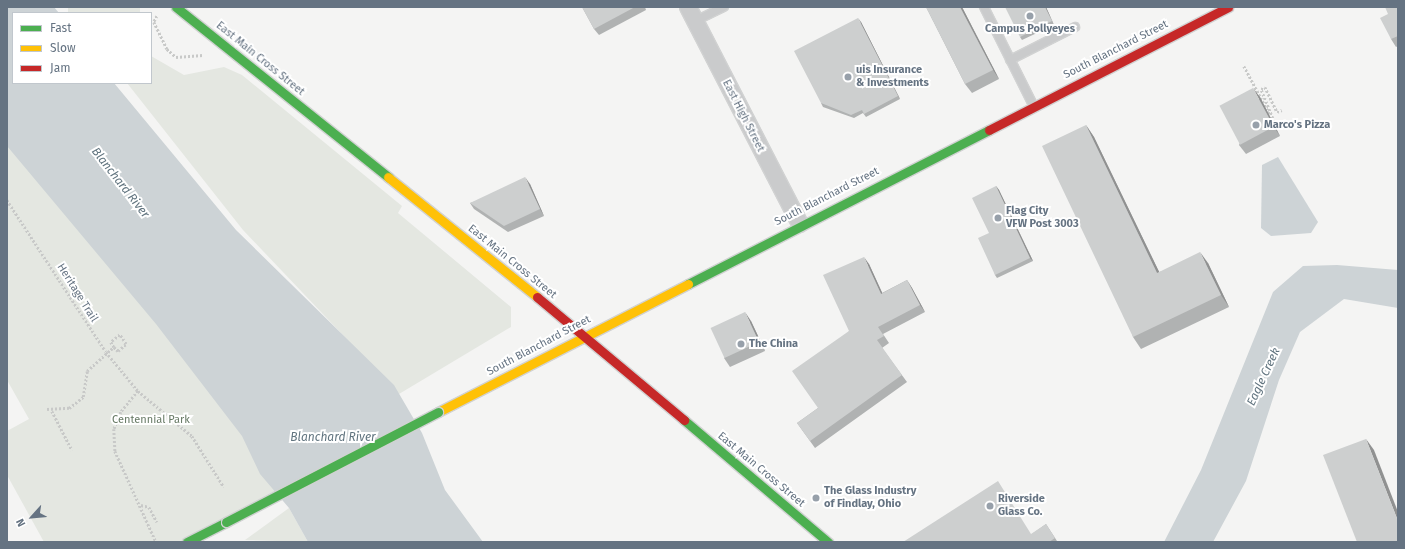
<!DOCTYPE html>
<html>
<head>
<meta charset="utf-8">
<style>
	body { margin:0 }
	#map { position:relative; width:1405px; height:549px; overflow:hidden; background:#f4f4f3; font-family:"Fira Sans",sans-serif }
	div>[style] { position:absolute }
	.green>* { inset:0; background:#e4e7e1; transform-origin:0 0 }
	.water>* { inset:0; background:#cdd3d6 }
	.path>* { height:2.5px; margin-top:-1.25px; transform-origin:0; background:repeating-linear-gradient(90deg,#c8c9c8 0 2px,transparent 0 4px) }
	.roads { filter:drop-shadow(1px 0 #d1d2d2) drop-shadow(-1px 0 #d1d2d2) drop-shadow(0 1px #d1d2d2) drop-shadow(0 -1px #d1d2d2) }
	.lane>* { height:8px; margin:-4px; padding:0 4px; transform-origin:4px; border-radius:4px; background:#cacbcc }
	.street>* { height:16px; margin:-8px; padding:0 8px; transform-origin:8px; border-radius:8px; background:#cacbcc }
	.fast>* { height:9px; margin:-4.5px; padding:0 4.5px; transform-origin:4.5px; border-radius:4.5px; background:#4caf50 }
	.slow>* { height:9px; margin:-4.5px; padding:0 4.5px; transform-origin:4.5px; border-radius:4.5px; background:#ffc107 }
	.jam>* { height:9px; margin:-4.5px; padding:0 4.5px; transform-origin:4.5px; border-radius:4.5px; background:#c62828 }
	.bridges { filter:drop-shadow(1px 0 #d1d2d2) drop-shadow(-1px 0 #d1d2d2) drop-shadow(0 1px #d1d2d2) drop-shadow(0 -1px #d1d2d2) }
	.fast-bridge>* { height:9px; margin:-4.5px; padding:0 4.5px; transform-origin:4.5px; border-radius:4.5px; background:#4caf50 }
	.wall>* { inset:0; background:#b0b2b2 }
	.shaded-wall>* { inset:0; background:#909191 }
	.building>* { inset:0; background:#cdcfcf; transform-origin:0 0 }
	.dots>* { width:11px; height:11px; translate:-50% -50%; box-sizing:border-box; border:2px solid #fff; border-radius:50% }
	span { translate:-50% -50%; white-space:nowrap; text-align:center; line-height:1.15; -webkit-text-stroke:4px #fff; paint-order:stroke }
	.poi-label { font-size:11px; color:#657382; font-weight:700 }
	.left { translate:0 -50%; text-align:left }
	.street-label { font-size:11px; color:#657382 }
	.park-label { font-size:11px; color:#667964 }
	.water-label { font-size:12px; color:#61747f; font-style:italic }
	.frame { position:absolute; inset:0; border:8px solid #657382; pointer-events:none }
	.legend { position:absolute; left:12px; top:12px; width:140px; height:72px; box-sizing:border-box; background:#fff; border:1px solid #c1c7cd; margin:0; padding:5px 7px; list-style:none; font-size:12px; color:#657382 }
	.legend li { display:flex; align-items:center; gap:8px; height:20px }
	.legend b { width:20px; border:1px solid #c1c7cd }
	.north { position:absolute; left:12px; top:497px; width:40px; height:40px; -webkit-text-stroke:3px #fff; paint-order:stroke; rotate:243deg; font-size:11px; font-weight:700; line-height:16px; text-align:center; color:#657382 }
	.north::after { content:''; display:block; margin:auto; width:14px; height:18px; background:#657382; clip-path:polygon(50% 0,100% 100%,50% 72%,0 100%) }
</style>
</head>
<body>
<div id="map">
	<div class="green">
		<i style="left:68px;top:7px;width:72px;height:7px"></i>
		<i style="clip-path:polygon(7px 41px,13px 83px,326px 470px,187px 542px,44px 542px,7px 475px,7px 431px,29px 419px,7px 380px)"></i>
		<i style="clip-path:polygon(151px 56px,184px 75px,224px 67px,242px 75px,402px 206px,398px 213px,511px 307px,511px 327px,399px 394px,243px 230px,127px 83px,151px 83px)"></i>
		<i style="clip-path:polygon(289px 508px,308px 542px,245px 540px)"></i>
	</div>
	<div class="water">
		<i style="clip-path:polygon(7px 7px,54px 7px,59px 13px,13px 13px,13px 83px,114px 83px,236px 230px,394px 385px,422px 433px,445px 490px,483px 542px,308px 542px,289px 508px,260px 474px,242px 436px,156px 324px,7px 146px)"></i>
		<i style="clip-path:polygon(1278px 157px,1318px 222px,1311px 233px,1271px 236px,1261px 228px,1262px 165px)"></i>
		<i style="clip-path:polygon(1337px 265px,1398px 270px,1398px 308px,1344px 299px,1300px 332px,1279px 380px,1246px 481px,1213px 542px,1164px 542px,1201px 470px,1273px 292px,1303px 266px)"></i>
	</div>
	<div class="path">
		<i style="left:157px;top:16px;width:7px;rotate:117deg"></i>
		<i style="left:154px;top:22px;width:30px;rotate:64deg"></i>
		<i style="left:167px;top:49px;width:12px;rotate:42deg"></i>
		<i style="left:176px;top:57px;width:27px;rotate:-4deg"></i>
		<i style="left:1244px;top:66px;width:55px;rotate:62deg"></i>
		<i style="left:1274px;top:122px;width:35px;rotate:-112deg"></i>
		<i style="left:1261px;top:89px;width:4px;rotate:-27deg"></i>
		<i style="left:1265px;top:87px;width:28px;rotate:64deg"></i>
		<i style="left:1277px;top:112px;width:5px;rotate:-22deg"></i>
		<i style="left:7px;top:200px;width:181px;rotate:56.9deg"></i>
		<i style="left:106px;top:352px;width:50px;rotate:50.6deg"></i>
		<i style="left:138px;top:391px;width:27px;rotate:129deg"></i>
		<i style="left:121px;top:412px;width:18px;rotate:112deg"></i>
		<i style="left:114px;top:429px;width:22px;rotate:87deg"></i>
		<i style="left:115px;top:451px;width:100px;rotate:65.7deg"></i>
		<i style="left:138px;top:391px;width:70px;rotate:39.8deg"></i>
		<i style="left:192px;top:436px;width:60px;rotate:57.9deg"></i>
		<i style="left:47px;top:409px;width:22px;rotate:-3deg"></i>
		<i style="left:69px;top:408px;width:18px;rotate:-38deg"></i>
		<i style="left:83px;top:397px;width:26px;rotate:-81deg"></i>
		<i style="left:87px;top:371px;width:36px;rotate:-42deg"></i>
		<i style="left:114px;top:347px;width:6px;rotate:45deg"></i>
		<i style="left:118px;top:351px;width:11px;rotate:-41deg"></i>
		<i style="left:126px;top:344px;width:11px;rotate:-124deg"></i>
		<i style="left:120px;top:335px;width:11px;rotate:142deg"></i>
		<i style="left:111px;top:342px;width:6px;rotate:59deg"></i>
		<i style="left:52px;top:411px;width:44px;rotate:62.9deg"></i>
		<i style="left:141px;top:505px;width:8px;rotate:14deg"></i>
		<i style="left:149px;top:507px;width:17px;rotate:62deg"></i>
	</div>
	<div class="roads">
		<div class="lane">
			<i style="left:984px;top:7px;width:110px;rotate:63.4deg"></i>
			<i style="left:695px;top:21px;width:32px;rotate:-26deg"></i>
			<i style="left:1010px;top:60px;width:73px;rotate:-26.9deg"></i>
		</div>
		<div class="street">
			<i style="left:688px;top:7px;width:244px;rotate:62.7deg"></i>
		</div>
		<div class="fast">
			<i style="left:176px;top:7px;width:272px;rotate:38.7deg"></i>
			<i style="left:688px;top:284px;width:338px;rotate:-27.1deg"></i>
			<i style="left:684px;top:420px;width:189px;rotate:40.3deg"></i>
			<i style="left:187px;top:542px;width:44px;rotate:-27.1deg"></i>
		</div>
		<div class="slow">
			<i style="left:388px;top:177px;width:191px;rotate:38.8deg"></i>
			<i style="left:438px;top:412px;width:281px;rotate:-27.1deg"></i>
		</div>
		<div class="jam">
			<i style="left:989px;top:130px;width:269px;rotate:-27.2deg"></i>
			<i style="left:537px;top:297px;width:192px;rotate:39.9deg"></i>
		</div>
	</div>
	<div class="bridges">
		<div class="fast-bridge">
			<i style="left:226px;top:522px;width:239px;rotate:-27.4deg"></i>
		</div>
	</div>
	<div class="wall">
		<i style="clip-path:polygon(582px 7px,645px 7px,646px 10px,599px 35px,594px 29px)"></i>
		<i style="clip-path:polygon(926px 7px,962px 7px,999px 79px,972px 93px,965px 84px)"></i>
		<i style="clip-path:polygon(1046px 7px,1054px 25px,1022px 40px,1020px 37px)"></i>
		<i style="clip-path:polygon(1398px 7px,1398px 46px,1396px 47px,1391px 39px,1388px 14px)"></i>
		<i style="clip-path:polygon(861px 22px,900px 99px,866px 117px,863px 113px,854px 118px,823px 107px,821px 103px)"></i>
		<i style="clip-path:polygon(1260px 97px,1280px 136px,1246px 154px,1239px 145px)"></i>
		<i style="clip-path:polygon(1086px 125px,1094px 137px,1159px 272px,1208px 263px,1229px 307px,1141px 349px,1133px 337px)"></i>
		<i style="clip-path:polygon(530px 184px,544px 216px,508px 232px,474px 209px,470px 203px)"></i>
		<i style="clip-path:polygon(996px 186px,999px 190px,1033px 261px,997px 278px,995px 275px,989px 233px)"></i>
		<i style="clip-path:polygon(869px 264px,882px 293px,907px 280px,912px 288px,925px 312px,883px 334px,889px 343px,882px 348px,907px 382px,815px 448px,797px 423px,818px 408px,849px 331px)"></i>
		<i style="clip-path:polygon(751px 321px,765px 351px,730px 367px,724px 358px)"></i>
		<i style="clip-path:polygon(1046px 524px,1057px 541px,1056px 542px,903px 542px,1032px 534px)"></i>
	</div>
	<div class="shaded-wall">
		<i style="clip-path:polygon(960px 7px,962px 7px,999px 79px,993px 70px)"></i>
		<i style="clip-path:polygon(1045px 7px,1046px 7px,1054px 25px)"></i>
		<i style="clip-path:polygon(858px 18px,861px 22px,900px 99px,898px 96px)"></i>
		<i style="clip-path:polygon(1253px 88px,1260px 97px,1280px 136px,1274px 127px)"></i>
		<i style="clip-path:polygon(1086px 125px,1094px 137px,1165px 284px,1157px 273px)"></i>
		<i style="clip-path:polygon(525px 177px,530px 184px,544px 216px,540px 209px)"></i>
		<i style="clip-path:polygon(996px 186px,999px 190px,1033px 261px,1030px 258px)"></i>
		<i style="clip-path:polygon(1200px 252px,1208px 263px,1229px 307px,1221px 295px)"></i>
		<i style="clip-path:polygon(864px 257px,869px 264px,886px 301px,881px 294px)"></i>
		<i style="clip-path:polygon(907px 280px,912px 288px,925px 312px,920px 305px)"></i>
		<i style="clip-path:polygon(745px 312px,751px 321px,765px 351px,759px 342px)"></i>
		<i style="clip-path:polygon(1366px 439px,1374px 450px,1398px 512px,1398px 521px)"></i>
	</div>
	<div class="building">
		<i style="clip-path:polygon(582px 7px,635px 7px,594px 29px)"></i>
		<i style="clip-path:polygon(926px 7px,960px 7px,993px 70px,965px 84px)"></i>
		<i style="clip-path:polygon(1005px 7px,1045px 7px,1052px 21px,1020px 37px)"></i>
		<i style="clip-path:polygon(1385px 7px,1398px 7px,1398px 36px,1391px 39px,1380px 18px,1388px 14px)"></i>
		<i style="clip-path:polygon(858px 18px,898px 96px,864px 114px,862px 110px,851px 115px,821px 103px,794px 51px)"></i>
		<i style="left:1253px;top:88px;width:44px;height:38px;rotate:62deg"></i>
		<i style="clip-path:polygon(1086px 125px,1157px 273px,1200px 252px,1221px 295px,1133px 337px,1042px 146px)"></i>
		<i style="clip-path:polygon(525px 177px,540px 209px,504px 226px,470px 203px)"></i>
		<i style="clip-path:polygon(996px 186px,1030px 258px,995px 275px,978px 238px,989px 233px,972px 198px)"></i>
		<i style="clip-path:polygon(864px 257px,881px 294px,907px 280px,920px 305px,878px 327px,884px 336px,877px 340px,902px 375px,810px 441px,797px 423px,818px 408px,792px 371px,849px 331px,823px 275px)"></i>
		<i style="left:745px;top:312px;width:33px;height:38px;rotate:65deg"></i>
		<i style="clip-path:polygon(1366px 439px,1398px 521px,1398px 542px,1357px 542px,1323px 455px)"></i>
		<i style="clip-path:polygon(998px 481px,1031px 534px,1046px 524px,1055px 538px,1049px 542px,903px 542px)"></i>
	</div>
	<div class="dots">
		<i style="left:1030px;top:16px;background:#97a0aa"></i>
		<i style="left:848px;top:77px;background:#97a0aa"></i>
		<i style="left:1256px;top:125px;background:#97a0aa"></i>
		<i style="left:998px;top:218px;background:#97a0aa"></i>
		<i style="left:741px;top:344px;background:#97a0aa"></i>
		<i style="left:816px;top:498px;background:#97a0aa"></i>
		<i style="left:990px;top:506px;background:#97a0aa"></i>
	</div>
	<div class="poi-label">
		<span style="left:1030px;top:29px">Campus Pollyeyes</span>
		<span class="left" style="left:856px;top:77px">uis Insurance<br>&amp; Investments</span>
		<span class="left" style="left:1264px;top:125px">Marco's Pizza</span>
		<span class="left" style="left:1006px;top:218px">Flag City<br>VFW Post 3003</span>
		<span class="left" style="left:749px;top:344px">The China</span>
		<span class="left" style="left:824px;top:498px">The Glass Industry<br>of Findlay, Ohio</span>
		<span class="left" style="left:998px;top:506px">Riverside<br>Glass Co.</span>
	</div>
	<div class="street-label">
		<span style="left:1116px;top:50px;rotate:-27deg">South Blanchard Street</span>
		<span style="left:260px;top:59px;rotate:39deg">East Main Cross Street</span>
		<span style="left:743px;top:116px;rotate:63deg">East High Street</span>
		<span style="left:827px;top:197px;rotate:-27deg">South Blanchard Street</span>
		<span style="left:512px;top:262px;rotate:39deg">East Main Cross Street</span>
		<span style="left:77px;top:293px;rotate:58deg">Heritage Trail</span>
		<span style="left:539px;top:346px;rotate:-28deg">South Blanchard Street</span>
		<span style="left:761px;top:470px;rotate:40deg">East Main Cross Street</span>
	</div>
	<div class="park-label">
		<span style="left:151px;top:420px">Centennial Park</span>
	</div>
	<div class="water-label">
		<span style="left:120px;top:183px;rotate:52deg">Blanchard River</span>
		<span style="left:1264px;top:377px;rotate:-65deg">Eagle Creek</span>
		<span style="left:333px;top:438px">Blanchard River</span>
	</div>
	<div class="frame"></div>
	<ul class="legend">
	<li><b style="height:5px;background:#4caf50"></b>Fast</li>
	<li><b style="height:5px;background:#ffc107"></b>Slow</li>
	<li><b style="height:5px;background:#c62828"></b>Jam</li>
	</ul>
	<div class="north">N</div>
</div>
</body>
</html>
